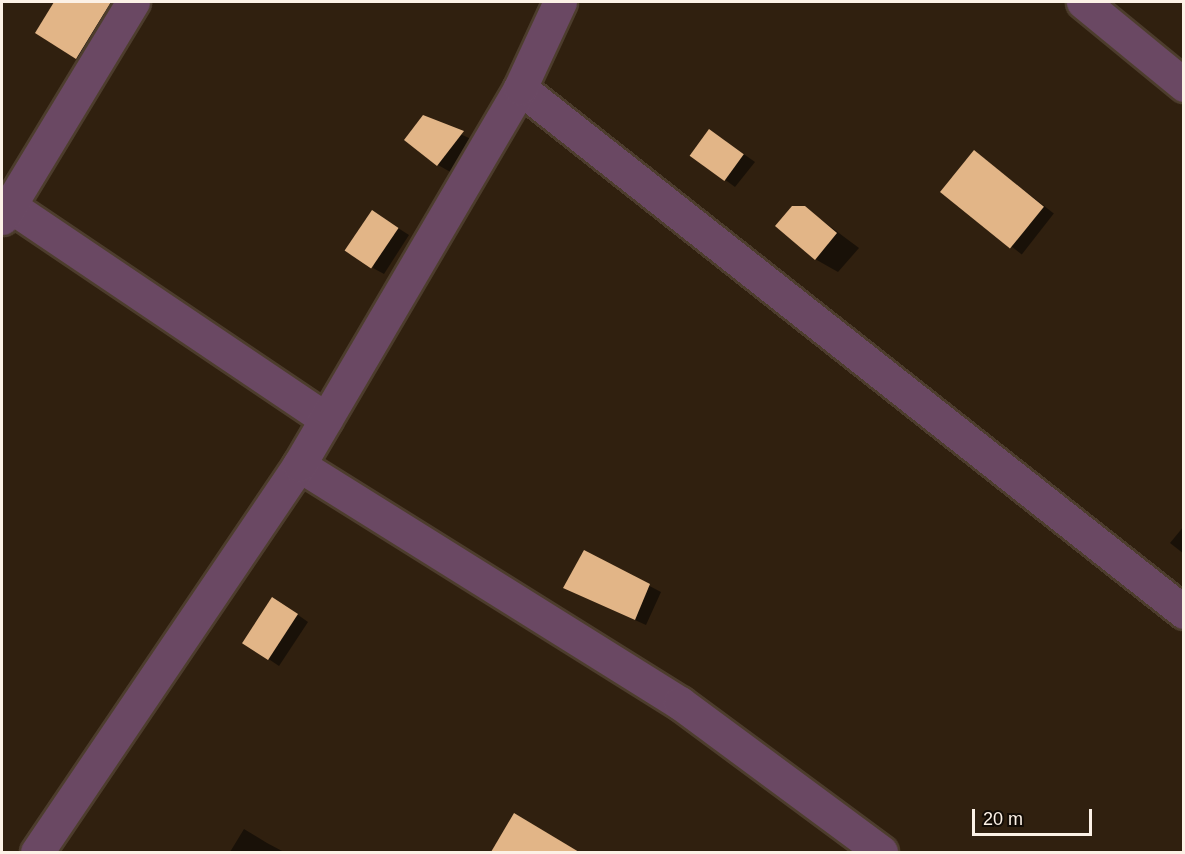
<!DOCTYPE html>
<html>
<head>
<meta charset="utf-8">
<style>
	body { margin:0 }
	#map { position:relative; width:1185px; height:854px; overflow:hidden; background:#30200f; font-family:Helvetica,sans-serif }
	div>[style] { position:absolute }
	.shadow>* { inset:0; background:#0007; transform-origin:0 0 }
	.building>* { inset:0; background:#e2b587; transform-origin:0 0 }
	.roads { filter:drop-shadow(2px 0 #4d3d2d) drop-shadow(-2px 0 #4d3d2d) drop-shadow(0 2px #4d3d2d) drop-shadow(0 -2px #4d3d2d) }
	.minor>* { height:33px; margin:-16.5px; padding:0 16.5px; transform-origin:16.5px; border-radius:16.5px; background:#6a4863 }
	span { translate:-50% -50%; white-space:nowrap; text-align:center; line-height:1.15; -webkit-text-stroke:6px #130c05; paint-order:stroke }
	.frame { position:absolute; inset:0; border:3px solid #fcf1e6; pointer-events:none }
	.scale { position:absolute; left:972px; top:809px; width:120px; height:27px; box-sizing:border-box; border:3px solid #fcf1e6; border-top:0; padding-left:8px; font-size:18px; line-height:21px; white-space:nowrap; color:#fcf1e6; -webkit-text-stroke:4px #130c05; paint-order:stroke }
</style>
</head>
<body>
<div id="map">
	<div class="shadow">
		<i style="clip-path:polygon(56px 2px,85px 2px,127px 26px,99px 71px,37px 33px)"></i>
		<i style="clip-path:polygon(424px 117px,486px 146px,461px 178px,438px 165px)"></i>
		<i style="clip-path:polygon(721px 138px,755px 162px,735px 187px,690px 154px)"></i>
		<i style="left:975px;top:152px;width:100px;height:52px;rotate:38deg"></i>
		<i style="clip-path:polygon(804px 207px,859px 248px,838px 272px,815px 259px)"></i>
		<i style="clip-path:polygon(384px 219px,409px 235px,384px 274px,373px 268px)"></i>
		<i style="clip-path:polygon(1184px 526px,1184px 554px,1170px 543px)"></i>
		<i style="clip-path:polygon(584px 552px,661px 592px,646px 625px,577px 594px)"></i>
		<i style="clip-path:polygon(284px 605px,308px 622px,279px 666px,243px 642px)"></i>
		<i style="clip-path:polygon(244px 829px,267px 843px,284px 852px,230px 852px)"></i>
	</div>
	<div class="building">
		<i style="clip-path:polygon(54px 2px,111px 2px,76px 59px,35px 33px)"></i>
		<i style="clip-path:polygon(423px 115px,464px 131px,437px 166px,404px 140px)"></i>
		<i style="left:709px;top:129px;width:43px;height:33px;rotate:36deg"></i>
		<i style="left:974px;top:150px;width:90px;height:54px;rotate:39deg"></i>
		<i style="clip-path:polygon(792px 206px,805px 206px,837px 233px,815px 260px,775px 226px)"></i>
		<i style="left:372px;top:210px;width:32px;height:49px;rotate:34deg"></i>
		<i style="clip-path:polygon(584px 550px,650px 584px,635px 620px,563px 588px)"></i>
		<i style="left:272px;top:597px;width:31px;height:55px;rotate:33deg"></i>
		<i style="clip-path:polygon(514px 813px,579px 852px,491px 852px)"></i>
	</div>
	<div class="roads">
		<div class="minor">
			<i style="left:1083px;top:2px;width:131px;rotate:39.4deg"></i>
			<i style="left:520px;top:88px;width:846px;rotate:38.28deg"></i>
			<i style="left:10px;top:206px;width:381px;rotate:34deg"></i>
			<i style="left:2px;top:218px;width:253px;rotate:-58.8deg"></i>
			<i style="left:299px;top:465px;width:449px;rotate:32deg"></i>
			<i style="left:680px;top:703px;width:250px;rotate:36.5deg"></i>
			<i style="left:37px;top:852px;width:467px;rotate:-55.9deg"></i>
			<i style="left:299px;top:465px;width:437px;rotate:-59.6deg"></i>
			<i style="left:520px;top:88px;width:95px;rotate:-65.1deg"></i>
		</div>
	</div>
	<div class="frame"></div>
	<div class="scale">20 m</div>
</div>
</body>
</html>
